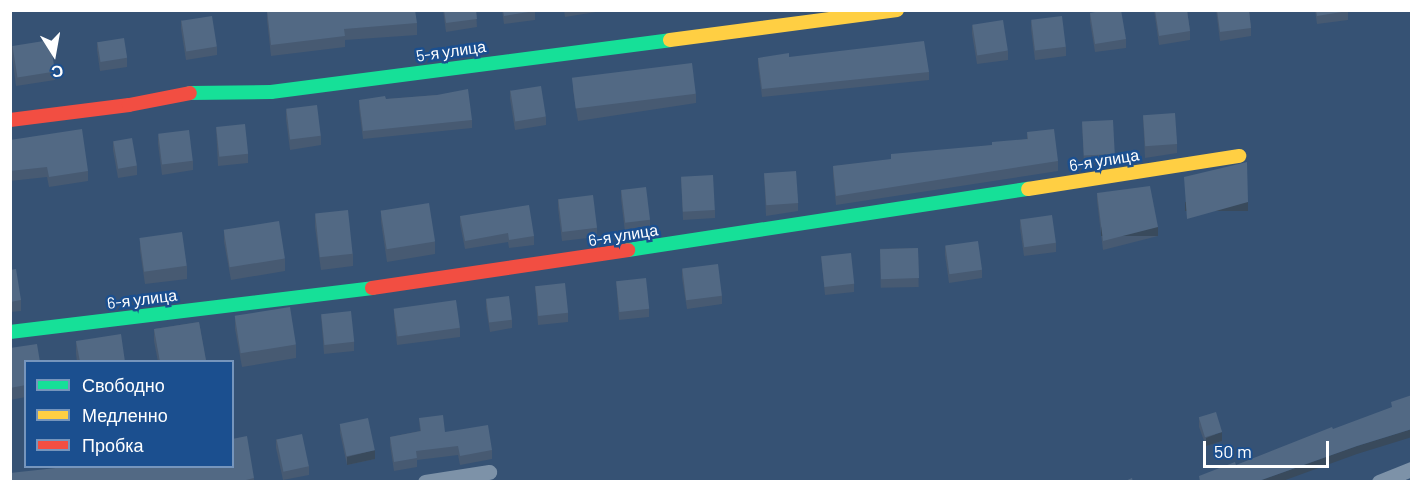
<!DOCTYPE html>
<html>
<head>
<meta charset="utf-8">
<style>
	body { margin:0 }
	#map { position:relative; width:1422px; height:492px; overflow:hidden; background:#365274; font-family:Barlow,sans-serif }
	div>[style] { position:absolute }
	.street>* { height:15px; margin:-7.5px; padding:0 7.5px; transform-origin:7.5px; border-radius:7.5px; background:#7d92a8 }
	.fast>* { height:14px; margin:-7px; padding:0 7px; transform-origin:7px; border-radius:7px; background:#16e098 }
	.slow>* { height:14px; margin:-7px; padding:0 7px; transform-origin:7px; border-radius:7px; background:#ffcf43 }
	.jam>* { height:14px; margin:-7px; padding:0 7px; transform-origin:7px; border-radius:7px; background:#f24e42 }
	.wall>* { inset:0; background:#475a72; transform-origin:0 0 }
	.shaded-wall>* { inset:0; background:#394a5c; transform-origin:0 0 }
	.building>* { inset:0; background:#526984; transform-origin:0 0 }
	span { translate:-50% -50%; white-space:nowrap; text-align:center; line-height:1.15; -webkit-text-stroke:5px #1b4f8f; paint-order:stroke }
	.street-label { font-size:16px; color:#fff }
	.frame { position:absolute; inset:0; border:12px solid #fff; pointer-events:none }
	.legend { position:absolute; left:24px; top:360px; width:210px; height:108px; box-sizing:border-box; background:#1b4f8f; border:2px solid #7695bc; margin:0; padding:8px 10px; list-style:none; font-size:18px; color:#fff }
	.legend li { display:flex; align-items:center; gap:12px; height:30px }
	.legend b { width:30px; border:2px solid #7695bc }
	.north { position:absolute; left:24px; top:24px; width:60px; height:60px; -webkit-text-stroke:4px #1b4f8f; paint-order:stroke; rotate:169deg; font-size:16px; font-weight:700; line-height:24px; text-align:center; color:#fff }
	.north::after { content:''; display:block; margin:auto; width:21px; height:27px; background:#fff; clip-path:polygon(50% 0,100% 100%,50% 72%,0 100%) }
	.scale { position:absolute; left:1203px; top:441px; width:126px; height:27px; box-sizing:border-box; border:3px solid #fff; border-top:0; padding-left:8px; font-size:18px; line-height:21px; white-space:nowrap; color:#fff; -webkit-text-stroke:4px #1b4f8f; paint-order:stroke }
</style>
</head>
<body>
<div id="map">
	<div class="street">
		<i style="left:425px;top:482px;width:65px;rotate:-8.9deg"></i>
		<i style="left:1379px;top:482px;width:35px;rotate:-22deg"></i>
	</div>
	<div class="fast">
		<i style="left:190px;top:93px;width:81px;rotate:-0.7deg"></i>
		<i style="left:271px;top:92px;width:402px;rotate:-7.4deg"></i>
		<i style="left:628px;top:250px;width:405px;rotate:-8.7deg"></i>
		<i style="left:10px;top:332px;width:365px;rotate:-6.9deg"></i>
	</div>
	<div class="slow">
		<i style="left:670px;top:40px;width:229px;rotate:-7.5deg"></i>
		<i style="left:1028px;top:189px;width:214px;rotate:-8.9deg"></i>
	</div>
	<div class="jam">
		<i style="left:10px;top:120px;width:120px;rotate:-7.2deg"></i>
		<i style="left:129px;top:105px;width:62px;rotate:-11.1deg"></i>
		<i style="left:372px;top:288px;width:259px;rotate:-8.4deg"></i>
	</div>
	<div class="wall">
		<i style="clip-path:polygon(267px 10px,417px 23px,417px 35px,345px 40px,345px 47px,271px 56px,267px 20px)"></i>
		<i style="clip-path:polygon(443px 10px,476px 10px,477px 27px,446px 32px)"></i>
		<i style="clip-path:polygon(502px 10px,535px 10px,535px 20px,504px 24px)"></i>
		<i style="clip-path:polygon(564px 10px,596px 10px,596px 12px,565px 17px)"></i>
		<i style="clip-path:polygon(1154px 10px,1187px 10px,1190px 31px,1190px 40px,1159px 45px)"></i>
		<i style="clip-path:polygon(1216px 10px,1249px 10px,1251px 28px,1251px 36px,1220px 41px)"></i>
		<i style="clip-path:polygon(1315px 10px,1348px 10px,1348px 20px,1317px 24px)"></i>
		<i style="clip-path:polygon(1090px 13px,1126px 39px,1126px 48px,1095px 52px,1090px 22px)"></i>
		<i style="clip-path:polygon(181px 20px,217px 47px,217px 55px,186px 60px,181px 29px)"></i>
		<i style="clip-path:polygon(1031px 21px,1066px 47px,1066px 56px,1035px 60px,1031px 29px)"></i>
		<i style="clip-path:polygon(972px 25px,1008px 51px,1008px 60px,977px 64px,972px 34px)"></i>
		<i style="clip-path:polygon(97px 42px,127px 58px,127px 67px,100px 71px,97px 50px)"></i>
		<i style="clip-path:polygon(12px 46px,55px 72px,55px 80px,16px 86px,12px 55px)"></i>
		<i style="clip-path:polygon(789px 57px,929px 72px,929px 80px,762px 97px,758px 66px,758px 58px)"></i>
		<i style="clip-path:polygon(573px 82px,696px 94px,696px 103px,578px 121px,573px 90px)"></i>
		<i style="clip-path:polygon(510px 90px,546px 117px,546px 125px,515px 130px,510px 99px)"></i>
		<i style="clip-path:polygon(437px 95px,472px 120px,472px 128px,363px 139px,359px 108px,359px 100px,386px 99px)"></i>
		<i style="clip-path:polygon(286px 110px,321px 136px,321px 145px,290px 150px,286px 119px)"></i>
		<i style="clip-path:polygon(1143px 116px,1177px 144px,1177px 153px,1145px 158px)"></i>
		<i style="clip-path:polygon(1082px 122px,1115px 154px,1115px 162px,1084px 165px)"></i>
		<i style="clip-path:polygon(216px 127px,248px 154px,248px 163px,218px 166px)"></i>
		<i style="clip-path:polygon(1027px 132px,1058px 161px,1058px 171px,836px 205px,833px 175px,833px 166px,891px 160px,992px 145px,1027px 139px)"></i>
		<i style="clip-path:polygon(158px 135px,193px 161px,193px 170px,162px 175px,158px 144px)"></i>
		<i style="clip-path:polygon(10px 140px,88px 171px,88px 181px,49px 187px,47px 177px,10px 181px)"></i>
		<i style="clip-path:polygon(113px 141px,137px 166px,137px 175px,118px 178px,113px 150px)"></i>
		<i style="clip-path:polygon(764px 173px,798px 203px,798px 211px,766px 216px)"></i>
		<i style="clip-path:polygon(681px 177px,715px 210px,715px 218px,683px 220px)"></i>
		<i style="clip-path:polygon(621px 190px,650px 220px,650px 229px,625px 232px,621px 199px)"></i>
		<i style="clip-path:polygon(1097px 193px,1158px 236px,1103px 250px,1097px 201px)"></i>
		<i style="clip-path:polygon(558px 199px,597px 228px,597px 237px,562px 241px,558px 208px)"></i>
		<i style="clip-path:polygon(381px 210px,435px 242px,435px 254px,387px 262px,381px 222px)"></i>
		<i style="clip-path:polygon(315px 215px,353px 254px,353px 266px,321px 270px,315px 227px)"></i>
		<i style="clip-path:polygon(460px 216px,534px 236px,534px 245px,509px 248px,508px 242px,465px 249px,460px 224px)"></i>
		<i style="clip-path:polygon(1020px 219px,1056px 243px,1056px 252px,1024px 256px,1020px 228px)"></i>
		<i style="clip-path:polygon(224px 230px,285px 259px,285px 271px,231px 280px,224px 242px)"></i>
		<i style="clip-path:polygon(140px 239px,187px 266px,187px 279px,145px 284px,140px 251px)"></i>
		<i style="clip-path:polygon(945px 246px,982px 270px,982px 278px,949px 283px,945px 255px)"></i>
		<i style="left:918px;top:248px;width:39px;height:38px;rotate:89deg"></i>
		<i style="clip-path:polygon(821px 256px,854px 284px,854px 292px,825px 295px)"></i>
		<i style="clip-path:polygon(682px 269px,722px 296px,722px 304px,687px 309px,682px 278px)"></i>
		<i style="clip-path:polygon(10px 270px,21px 300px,21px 311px,10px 312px)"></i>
		<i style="clip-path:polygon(616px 281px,649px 309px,649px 317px,619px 320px)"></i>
		<i style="clip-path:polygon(535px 286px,568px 313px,568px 322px,538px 325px)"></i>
		<i style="clip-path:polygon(486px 299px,512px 320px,512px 328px,490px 332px,486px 308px)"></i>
		<i style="clip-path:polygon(394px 309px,460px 328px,460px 337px,397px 345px,394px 317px)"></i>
		<i style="clip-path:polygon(321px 315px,354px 342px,354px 351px,324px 354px)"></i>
		<i style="clip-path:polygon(235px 316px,296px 345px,296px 358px,242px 367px,235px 329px)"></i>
		<i style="clip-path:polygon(199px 322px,206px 362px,158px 362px,154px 341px,154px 329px)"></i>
		<i style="clip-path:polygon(76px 341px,125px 362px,77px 362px,76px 354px)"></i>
		<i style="clip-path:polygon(10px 348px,26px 362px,26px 397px,10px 400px)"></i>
		<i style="clip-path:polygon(419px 418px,445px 432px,492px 450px,492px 459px,460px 465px,458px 455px,417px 460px,417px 467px,394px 471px,390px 445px,390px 437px,420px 431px)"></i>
		<i style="clip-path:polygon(1199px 418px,1222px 441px,1206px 446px,1199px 427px)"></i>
		<i style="clip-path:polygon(340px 424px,375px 459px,347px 465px,340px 433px)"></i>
		<i style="clip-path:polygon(276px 439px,309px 466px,309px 475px,283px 480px,276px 448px)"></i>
		<i style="clip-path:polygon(254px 478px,254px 482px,10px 482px)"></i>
	</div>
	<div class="shaded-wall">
		<i style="left:1248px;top:202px;width:9px;height:63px;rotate:90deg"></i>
		<i style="left:1158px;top:227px;width:9px;height:57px;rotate:90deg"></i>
		<i style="clip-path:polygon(1412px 429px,1412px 437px,1357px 454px,1280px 482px,1256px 482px,1357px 446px)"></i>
		<i style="clip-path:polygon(1222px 432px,1222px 441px,1206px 446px,1206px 438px)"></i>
		<i style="clip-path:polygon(375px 450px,375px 459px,347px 465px,347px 457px)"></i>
	</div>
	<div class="building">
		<i style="clip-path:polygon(267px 10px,415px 10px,417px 23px,344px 29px,345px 36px,271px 45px)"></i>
		<i style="clip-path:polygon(444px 10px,476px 10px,477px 19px,446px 23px)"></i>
		<i style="clip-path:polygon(503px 10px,535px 10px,535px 11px,504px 16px)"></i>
		<i style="clip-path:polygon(1106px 10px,1121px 10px,1126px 39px,1095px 44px,1090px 13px)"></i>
		<i style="clip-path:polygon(1155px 10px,1187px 10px,1190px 31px,1159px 36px)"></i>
		<i style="clip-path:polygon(1217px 10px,1249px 10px,1251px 28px,1220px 32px)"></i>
		<i style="clip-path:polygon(1316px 10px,1348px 10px,1348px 11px,1317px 16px)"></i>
		<i style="left:212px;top:16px;width:31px;height:31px;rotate:81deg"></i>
		<i style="left:1062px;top:16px;width:31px;height:31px;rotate:83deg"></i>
		<i style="left:1003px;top:20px;width:31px;height:31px;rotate:81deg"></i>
		<i style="left:124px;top:38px;width:20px;height:27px;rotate:81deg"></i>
		<i style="left:50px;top:40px;width:32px;height:38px;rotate:81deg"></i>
		<i style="clip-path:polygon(924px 41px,929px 72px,762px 89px,758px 58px,789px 53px,789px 57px)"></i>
		<i style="left:692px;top:63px;width:31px;height:121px;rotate:83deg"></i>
		<i style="left:541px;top:86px;width:31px;height:31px;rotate:81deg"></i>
		<i style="clip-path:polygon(468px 89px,472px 120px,363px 131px,359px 100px,385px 96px,386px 99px,437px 95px)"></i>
		<i style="left:317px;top:105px;width:31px;height:31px;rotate:83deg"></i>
		<i style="left:1175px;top:113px;width:31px;height:32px;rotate:86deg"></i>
		<i style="left:1113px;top:120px;width:34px;height:31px;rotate:87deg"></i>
		<i style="left:245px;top:124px;width:30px;height:29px;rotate:84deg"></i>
		<i style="clip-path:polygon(82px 129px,88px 171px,49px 177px,47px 167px,10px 171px,10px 140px)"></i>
		<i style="clip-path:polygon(1054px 129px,1058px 161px,836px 196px,833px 166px,891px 159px,891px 154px,992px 145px,992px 142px,1028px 139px,1027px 132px)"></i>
		<i style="left:189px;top:130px;width:31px;height:31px;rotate:83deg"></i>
		<i style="left:132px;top:138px;width:28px;height:19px;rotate:80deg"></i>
		<i style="clip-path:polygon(1247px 162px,1248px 202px,1187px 219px,1184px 177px)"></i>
		<i style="left:796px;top:171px;width:32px;height:32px;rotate:86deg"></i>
		<i style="left:713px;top:175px;width:35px;height:32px;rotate:87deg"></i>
		<i style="clip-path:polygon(1150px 186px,1158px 227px,1103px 241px,1097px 193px)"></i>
		<i style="left:646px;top:187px;width:33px;height:25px;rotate:83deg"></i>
		<i style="left:593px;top:195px;width:33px;height:35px;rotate:83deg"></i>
		<i style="left:429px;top:203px;width:39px;height:49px;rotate:81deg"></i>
		<i style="clip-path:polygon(529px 205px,534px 236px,509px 240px,508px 233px,465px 241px,460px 216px)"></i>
		<i style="left:348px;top:210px;width:44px;height:33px;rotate:84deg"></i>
		<i style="left:1052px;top:215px;width:28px;height:32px;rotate:82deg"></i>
		<i style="left:279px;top:221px;width:38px;height:56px;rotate:81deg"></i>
		<i style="left:182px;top:232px;width:34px;height:43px;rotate:82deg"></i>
		<i style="left:978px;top:241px;width:29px;height:33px;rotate:82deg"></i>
		<i style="left:918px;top:248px;width:30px;height:38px;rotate:88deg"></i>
		<i style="left:851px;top:253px;width:31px;height:30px;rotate:84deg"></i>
		<i style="left:718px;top:264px;width:32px;height:36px;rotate:83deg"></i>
		<i style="clip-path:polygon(16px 269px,21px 300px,10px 302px,10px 270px)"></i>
		<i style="left:646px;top:278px;width:31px;height:30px;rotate:84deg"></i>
		<i style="left:565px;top:283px;width:30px;height:30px;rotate:84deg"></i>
		<i style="left:509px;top:296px;width:24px;height:23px;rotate:83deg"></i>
		<i style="left:456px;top:300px;width:28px;height:63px;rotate:82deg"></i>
		<i style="left:290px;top:307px;width:38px;height:56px;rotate:81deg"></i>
		<i style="left:351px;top:311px;width:31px;height:30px;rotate:84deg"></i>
		<i style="clip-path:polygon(199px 322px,206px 360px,196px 362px,160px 362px,154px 329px)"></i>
		<i style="clip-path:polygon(121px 334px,125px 362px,80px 362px,76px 341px)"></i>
		<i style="clip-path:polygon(37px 344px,40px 362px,26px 362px,26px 385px,10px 388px,10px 348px)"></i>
		<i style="clip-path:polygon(1412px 395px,1412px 429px,1357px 446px,1256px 482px,1200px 482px,1199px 476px,1235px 462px,1236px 465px,1332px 427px,1333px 429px,1392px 407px,1391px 402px)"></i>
		<i style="left:1216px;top:412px;width:21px;height:18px;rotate:73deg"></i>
		<i style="clip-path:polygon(443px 415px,445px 432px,488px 425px,492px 450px,460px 456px,458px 446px,416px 451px,417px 458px,394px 462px,390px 437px,421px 431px,419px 418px)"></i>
		<i style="left:368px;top:418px;width:33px;height:29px;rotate:78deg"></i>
		<i style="left:302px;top:434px;width:33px;height:26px;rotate:78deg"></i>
		<i style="clip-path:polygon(247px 436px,254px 478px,238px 482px,10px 482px,10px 473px,74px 466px,232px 466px,232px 439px)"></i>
		<i style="clip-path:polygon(1132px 478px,1133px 482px,1123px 482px)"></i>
	</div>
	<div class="street-label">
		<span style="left:451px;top:51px;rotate:-8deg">5-я улица</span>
		<span style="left:1104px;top:160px;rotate:-9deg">6-я улица</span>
		<span style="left:623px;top:235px;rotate:-9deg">6-я улица</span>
		<span style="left:142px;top:299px;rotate:-7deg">6-я улица</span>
	</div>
	<div class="frame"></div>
	<ul class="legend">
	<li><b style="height:8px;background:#16e098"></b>Свободно</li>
	<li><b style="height:8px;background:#ffcf43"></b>Медленно</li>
	<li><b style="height:8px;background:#f24e42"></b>Пробка</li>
	</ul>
	<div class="north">С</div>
	<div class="scale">50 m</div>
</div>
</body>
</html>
